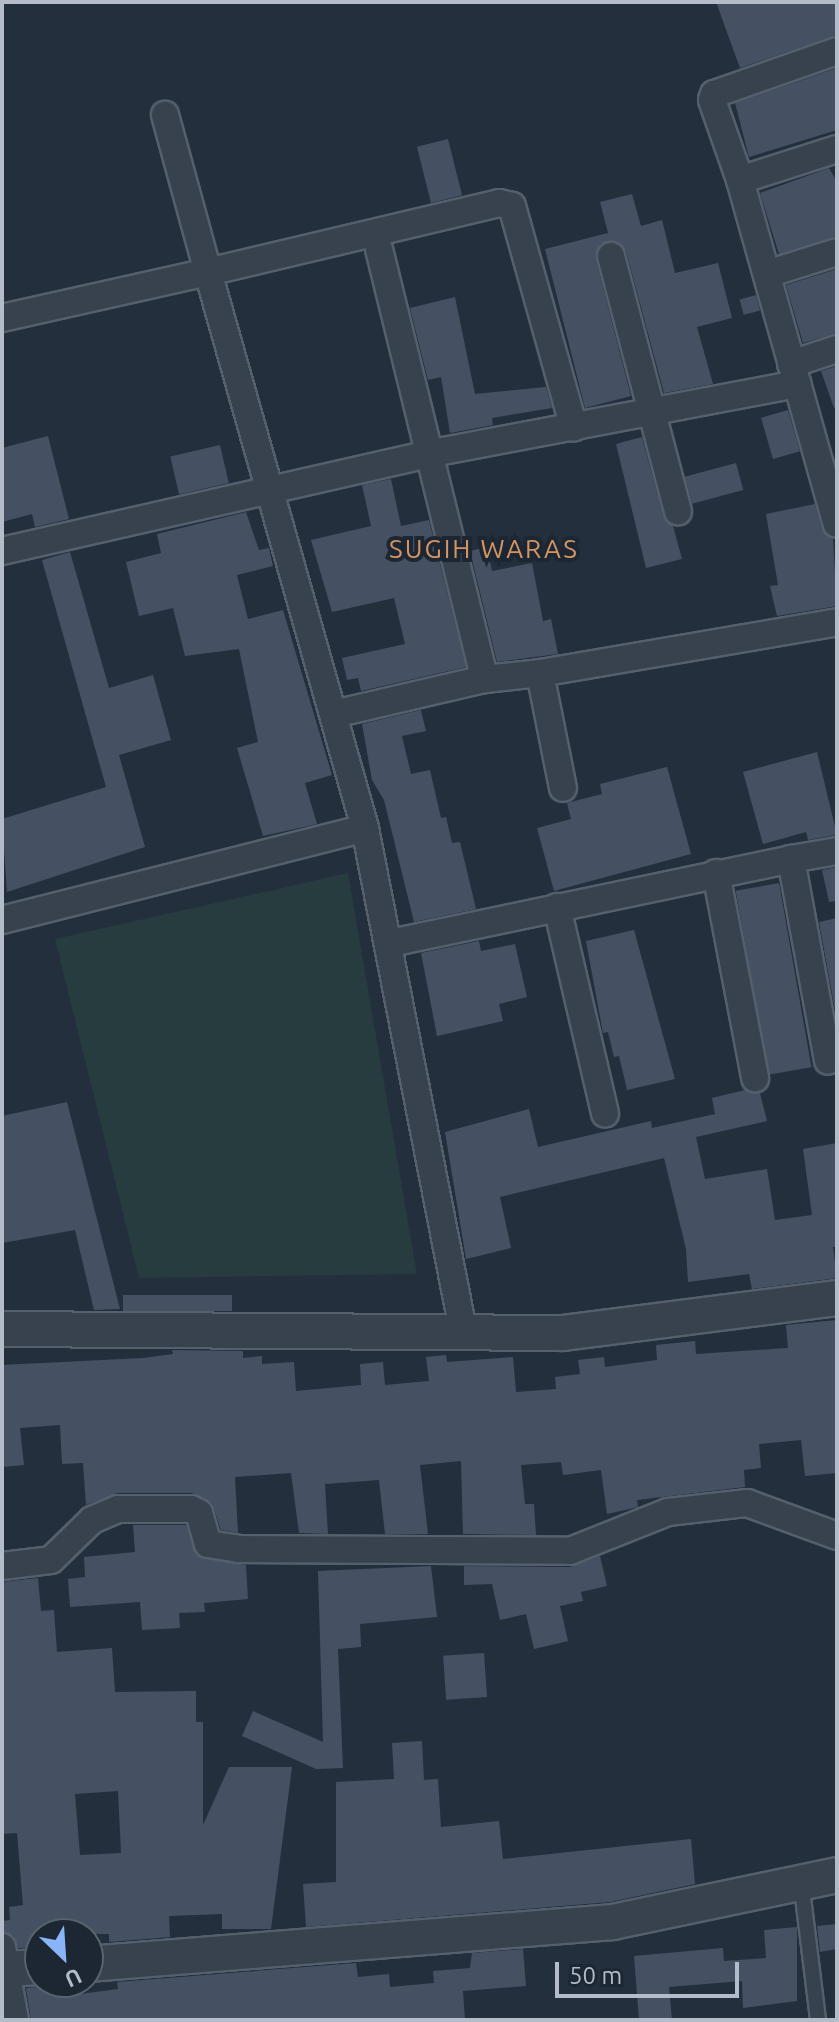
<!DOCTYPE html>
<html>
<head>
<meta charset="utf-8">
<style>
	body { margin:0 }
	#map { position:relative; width:839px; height:2022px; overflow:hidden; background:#242f3e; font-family:Ubuntu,sans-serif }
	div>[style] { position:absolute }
	.green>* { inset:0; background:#263c3f }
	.building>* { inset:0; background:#455162; transform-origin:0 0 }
	.roads { filter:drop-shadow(2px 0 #565f6c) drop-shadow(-2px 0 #565f6c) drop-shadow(0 2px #565f6c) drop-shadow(0 -2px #565f6c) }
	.service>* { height:14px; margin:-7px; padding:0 7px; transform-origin:7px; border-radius:7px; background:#38414e }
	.minor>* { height:26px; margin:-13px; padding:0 13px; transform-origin:13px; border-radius:13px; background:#38414e }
	.tertiary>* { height:34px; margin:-17px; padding:0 17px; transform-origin:17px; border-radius:17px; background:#38414e }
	span { translate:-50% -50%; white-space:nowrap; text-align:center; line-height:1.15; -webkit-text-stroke:8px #1d2633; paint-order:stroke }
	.quarter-label { font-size:26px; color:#d59563; letter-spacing:2px }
	.frame { position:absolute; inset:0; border:4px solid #b4bcc9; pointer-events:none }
	.north { position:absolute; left:24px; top:1918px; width:80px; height:80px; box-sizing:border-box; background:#1d2633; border:2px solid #59626f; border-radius:50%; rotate:155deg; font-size:22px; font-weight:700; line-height:32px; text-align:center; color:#b4bcc9 }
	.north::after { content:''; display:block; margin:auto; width:28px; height:36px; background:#8ab4f8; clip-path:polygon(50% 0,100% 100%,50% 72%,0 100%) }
	.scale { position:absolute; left:555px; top:1962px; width:184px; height:36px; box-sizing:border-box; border:4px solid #b4bcc9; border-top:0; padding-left:10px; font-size:24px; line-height:28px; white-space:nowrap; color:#b4bcc9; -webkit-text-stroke:6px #1d2633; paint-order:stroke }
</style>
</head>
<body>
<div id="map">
	<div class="green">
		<i style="clip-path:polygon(348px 873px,417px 1274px,139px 1278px,55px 939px)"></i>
	</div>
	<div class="building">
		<i style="clip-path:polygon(716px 2px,837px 2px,837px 35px,740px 68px)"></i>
		<i style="clip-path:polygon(837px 68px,837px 130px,749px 157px,735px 103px)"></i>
		<i style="left:448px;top:139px;width:58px;height:32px;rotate:76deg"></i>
		<i style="clip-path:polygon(829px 168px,837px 182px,837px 236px,779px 254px,760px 193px)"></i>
		<i style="clip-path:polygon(632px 194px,641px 226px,662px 220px,675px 273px,718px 263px,732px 318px,697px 327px,713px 384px,664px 393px,626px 251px,616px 241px,600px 244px,596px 260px,631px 396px,585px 408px,545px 249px,608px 233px,600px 202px)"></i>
		<i style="clip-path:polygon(837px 269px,837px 333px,803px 343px,786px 285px)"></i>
		<i style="left:756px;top:295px;width:16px;height:17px;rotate:75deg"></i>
		<i style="clip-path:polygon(455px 297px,475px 394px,546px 387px,552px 408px,492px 418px,493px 425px,450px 433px,441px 377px,428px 380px,410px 308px)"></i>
		<i style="clip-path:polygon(837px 366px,837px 408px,834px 408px,821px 371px)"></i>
		<i style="left:788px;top:410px;width:43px;height:28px;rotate:74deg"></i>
		<i style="clip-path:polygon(48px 436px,69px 519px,35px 527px,32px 514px,2px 522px,2px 448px)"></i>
		<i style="clip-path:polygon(642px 437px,663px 515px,673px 526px,682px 559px,646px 568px,616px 444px)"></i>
		<i style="left:220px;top:445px;width:39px;height:51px;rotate:77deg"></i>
		<i style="left:736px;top:463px;width:28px;height:53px;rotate:75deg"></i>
		<i style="clip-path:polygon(391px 479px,401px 526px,429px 520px,466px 667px,361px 691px,358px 678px,347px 680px,342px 658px,405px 644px,394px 598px,332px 612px,311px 540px,371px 526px,362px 485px)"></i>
		<i style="clip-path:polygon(815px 504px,822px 529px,833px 539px,837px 606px,777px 616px,770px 586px,778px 585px,766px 514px)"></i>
		<i style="clip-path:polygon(246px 512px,259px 550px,269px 548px,273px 566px,237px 575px,248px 619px,283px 610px,332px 775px,305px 783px,317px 824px,263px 836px,237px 748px,258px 742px,239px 649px,185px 656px,173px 608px,139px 616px,126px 562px,161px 553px,157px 534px)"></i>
		<i style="clip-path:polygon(487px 547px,492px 571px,532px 563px,543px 621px,551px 619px,558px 654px,497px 662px,470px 551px)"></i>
		<i style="clip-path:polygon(70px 552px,109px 688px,153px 675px,171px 740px,119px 755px,145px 847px,7px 892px,2px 819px,106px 787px,42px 560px)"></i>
		<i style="clip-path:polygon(421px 710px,426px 731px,402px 736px,411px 774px,430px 770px,441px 818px,446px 817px,452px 843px,460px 842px,476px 909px,414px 922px,384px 800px,372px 780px,362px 724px)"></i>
		<i style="clip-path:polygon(817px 752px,837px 835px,808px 840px,806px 832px,763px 844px,743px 772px)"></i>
		<i style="clip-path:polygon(667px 767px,691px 854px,554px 891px,537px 828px,571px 819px,567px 803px,602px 794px,600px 784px)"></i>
		<i style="clip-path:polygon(837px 867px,837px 901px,829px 902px,822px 870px)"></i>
		<i style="left:779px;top:883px;width:187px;height:44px;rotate:80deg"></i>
		<i style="clip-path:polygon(837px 918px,837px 1021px,819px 922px)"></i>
		<i style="clip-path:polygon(634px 930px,675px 1079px,627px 1090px,619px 1056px,614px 1057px,608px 1032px,603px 1033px,586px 941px)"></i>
		<i style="clip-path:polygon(479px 941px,481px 951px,515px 944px,527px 997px,499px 1004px,503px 1021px,437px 1036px,421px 953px)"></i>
		<i style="clip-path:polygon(745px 1090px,760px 1093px,767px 1121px,696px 1137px,705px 1179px,767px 1169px,775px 1220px,812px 1215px,803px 1149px,837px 1143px,837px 1247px,833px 1247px,837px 1278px,752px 1289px,749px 1274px,688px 1282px,686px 1249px,664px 1158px,500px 1197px,511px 1248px,466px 1259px,445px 1132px,529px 1109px,538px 1147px,651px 1121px,652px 1128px,715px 1114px,712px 1098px)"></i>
		<i style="clip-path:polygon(67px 1102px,120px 1309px,94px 1310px,75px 1230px,2px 1243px,2px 1116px)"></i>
		<i style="left:232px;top:1295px;width:16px;height:109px;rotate:90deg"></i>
		<i style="clip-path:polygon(837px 1320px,837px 1473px,805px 1476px,801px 1440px,759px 1444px,761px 1468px,744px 1470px,745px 1487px,637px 1500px,638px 1507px,607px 1514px,601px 1470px,563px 1475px,561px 1462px,521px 1465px,525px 1504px,534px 1504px,536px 1535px,463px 1534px,461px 1461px,420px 1465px,428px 1534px,385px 1534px,379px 1480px,325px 1484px,328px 1534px,299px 1533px,291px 1473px,235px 1477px,238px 1533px,221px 1530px,212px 1503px,192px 1493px,117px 1493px,86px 1505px,83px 1463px,62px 1464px,60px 1425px,20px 1428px,24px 1465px,2px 1467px,2px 1365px,143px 1358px,173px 1354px,172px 1350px,243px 1351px,243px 1358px,262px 1356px,262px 1364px,294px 1362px,296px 1391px,361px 1385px,360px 1364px,383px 1362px,385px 1385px,429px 1381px,426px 1357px,446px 1355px,447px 1362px,513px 1357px,516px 1392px,556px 1389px,555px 1377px,580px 1374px,578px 1360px,604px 1357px,605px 1367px,657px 1360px,656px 1345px,695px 1341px,696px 1354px,788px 1348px,786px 1325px)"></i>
		<i style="clip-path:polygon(133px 1525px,186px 1525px,198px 1556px,246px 1565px,248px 1599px,204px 1603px,205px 1612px,179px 1613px,180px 1628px,142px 1630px,140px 1602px,70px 1607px,68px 1579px,85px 1577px,84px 1557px,135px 1552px)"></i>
		<i style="clip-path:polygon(600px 1556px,607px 1586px,581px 1592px,583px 1601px,560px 1606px,568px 1641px,534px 1649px,526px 1614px,500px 1620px,492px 1584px,464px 1585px,464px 1566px,570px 1567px)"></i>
		<i style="clip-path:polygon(431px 1566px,437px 1617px,360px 1624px,361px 1647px,338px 1649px,343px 1768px,316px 1769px,242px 1736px,253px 1711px,323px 1742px,318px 1571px)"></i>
		<i style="clip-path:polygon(evenodd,38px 1578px,41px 1611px,54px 1610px,57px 1652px,112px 1648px,115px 1692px,196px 1691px,196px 1722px,203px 1722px,203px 1825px,229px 1767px,292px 1767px,271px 1929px,222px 1929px,222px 1914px,169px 1916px,170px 1937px,109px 1942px,109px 1934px,40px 1934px,40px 1947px,18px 1948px,14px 1936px,2px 1931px,2px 1921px,10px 1920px,9px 1907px,23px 1905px,17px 1833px,2px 1834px,2px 1582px,38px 1578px,118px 1791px,121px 1853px,80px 1855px,75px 1794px,118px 1791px)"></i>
		<i style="left:484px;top:1653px;width:44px;height:41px;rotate:86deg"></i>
		<i style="clip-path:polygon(422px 1741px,424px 1780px,438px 1779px,441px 1827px,499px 1821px,503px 1859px,691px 1839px,695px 1884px,610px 1902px,306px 1927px,303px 1884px,336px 1882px,336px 1782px,394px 1779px,392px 1743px)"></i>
		<i style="clip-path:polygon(837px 1924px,837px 1949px,820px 1952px,817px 1926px)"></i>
		<i style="clip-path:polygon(797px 1927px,797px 2001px,743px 2008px,742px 1981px,669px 1987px,672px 2020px,639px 2020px,634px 1956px,723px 1948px,724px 1961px,766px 1958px,764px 1930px)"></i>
		<i style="clip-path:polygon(523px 1949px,526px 1986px,463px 1991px,465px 2020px,31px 2020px,26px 1988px,64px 1985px,65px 1996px,118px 1989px,117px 1982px,356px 1963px,358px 1977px,389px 1974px,390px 1987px,434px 1983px,433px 1971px,470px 1968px,472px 1953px)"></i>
	</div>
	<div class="roads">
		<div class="service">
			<i style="left:801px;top:1881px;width:140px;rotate:83deg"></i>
		</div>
		<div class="minor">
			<i style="left:837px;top:51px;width:130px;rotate:160.7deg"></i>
			<i style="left:714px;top:94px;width:6px;rotate:108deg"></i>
			<i style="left:712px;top:100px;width:85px;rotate:70.7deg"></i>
			<i style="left:740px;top:180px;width:357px;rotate:74.3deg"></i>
			<i style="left:740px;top:180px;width:102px;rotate:-17.7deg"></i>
			<i style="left:379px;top:249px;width:443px;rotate:76.2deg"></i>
			<i style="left:611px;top:256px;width:264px;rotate:75.3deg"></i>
			<i style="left:767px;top:274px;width:73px;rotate:-17.4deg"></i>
			<i style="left:2px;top:318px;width:211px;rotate:-12.6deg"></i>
			<i style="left:208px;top:272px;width:163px;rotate:-105.3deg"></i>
			<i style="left:791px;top:364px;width:48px;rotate:-18.1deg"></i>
			<i style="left:2px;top:551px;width:441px;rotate:-12.8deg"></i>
			<i style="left:432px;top:453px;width:372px;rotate:-10.7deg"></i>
			<i style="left:540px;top:673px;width:301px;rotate:-9.7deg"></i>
			<i style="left:334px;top:714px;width:155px;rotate:-13.1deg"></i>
			<i style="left:485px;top:679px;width:55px;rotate:-6.2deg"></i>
			<i style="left:540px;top:673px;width:117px;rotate:78.7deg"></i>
			<i style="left:791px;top:859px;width:47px;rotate:-9.9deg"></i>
			<i style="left:716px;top:873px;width:209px;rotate:79.2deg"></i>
			<i style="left:557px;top:907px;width:212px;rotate:76.9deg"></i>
			<i style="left:2px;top:920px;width:374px;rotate:-14.2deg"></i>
			<i style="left:390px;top:943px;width:410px;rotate:-11.8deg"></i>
			<i style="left:791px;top:859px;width:205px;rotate:79.6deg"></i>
			<i style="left:464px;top:1335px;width:517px;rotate:-101.05deg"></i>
			<i style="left:365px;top:828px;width:578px;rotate:-105.77deg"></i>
			<i style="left:208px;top:272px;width:299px;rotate:-13.3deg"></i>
			<i style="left:499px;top:203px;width:13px;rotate:13deg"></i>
			<i style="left:512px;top:206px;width:230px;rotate:74.4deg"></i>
			<i style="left:2px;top:1566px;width:49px;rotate:-7deg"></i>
			<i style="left:51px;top:1560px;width:57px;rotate:-44.3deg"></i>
			<i style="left:92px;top:1520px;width:28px;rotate:-23deg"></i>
			<i style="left:118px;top:1509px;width:73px"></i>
			<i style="left:191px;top:1509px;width:9px;rotate:27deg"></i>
			<i style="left:199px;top:1513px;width:32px;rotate:74deg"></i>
			<i style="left:208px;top:1544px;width:30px;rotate:9deg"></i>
			<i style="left:238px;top:1549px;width:332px;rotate:0.3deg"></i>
			<i style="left:570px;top:1551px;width:105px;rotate:-21.7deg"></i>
			<i style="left:668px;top:1512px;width:80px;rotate:-6.5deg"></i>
			<i style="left:747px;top:1503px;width:96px;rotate:20.1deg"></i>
			<i style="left:2px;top:1947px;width:74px;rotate:79.9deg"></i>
		</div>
		<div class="tertiary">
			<i style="left:2px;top:1329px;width:561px;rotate:0.41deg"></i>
			<i style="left:563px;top:1333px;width:276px;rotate:-7.3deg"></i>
			<i style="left:88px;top:1964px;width:527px;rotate:-4.57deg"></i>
			<i style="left:613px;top:1922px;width:229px;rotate:-11.8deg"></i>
			<i style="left:2px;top:1969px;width:38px;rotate:-3deg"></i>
		</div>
	</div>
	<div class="quarter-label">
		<span style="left:484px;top:549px">SUGIH WARAS</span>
	</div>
	<div class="frame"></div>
	<div class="north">U</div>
	<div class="scale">50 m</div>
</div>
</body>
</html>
